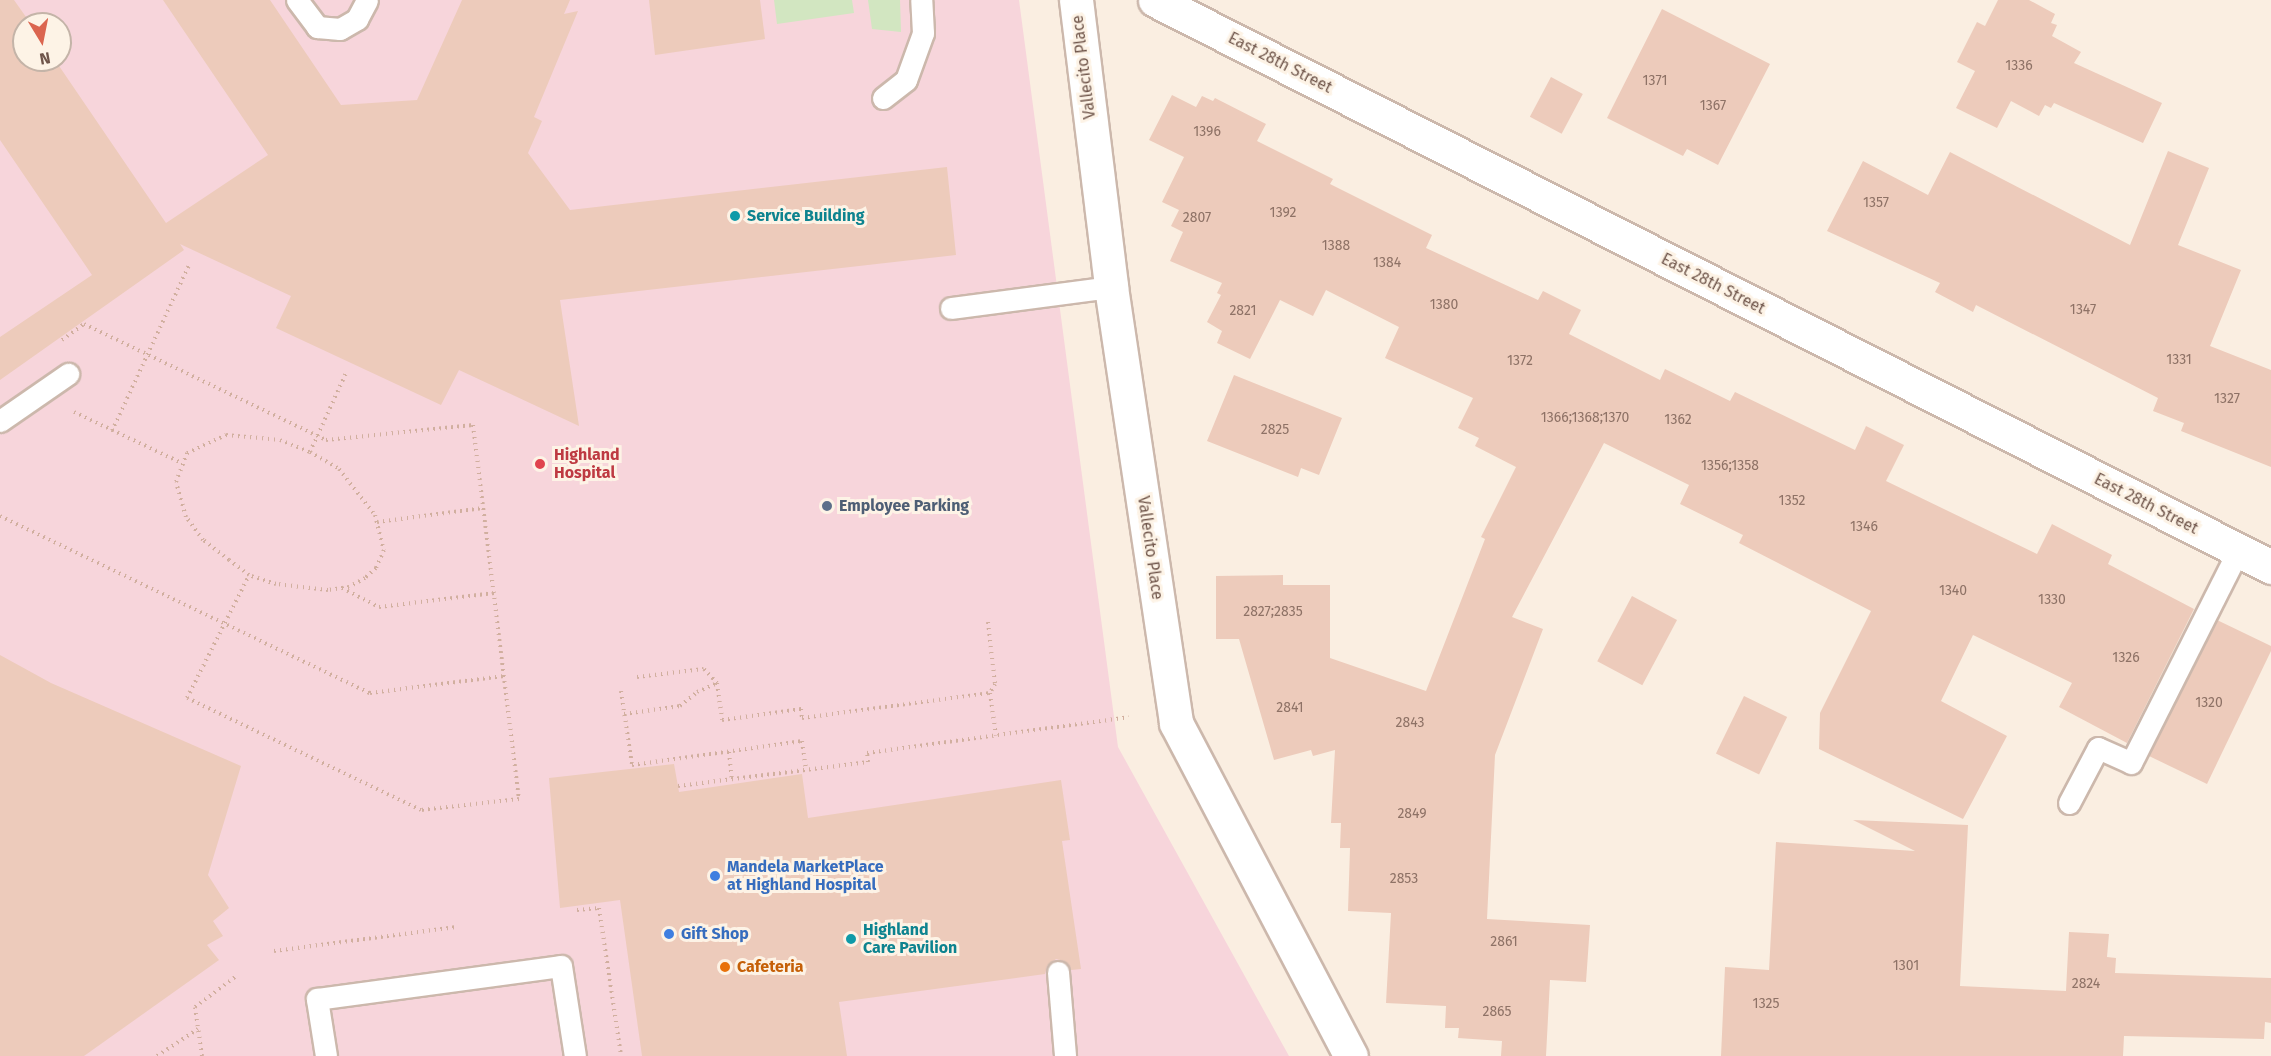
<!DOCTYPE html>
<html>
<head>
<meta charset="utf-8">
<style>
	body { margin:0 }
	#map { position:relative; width:2271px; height:1056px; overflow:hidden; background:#faeee1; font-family:"Fira Sans",sans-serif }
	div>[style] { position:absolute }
	.medical>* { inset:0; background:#f7d5db }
	.green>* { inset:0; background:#d2e6c1 }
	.building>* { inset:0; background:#edcbbb; transform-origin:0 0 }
	.path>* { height:4px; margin-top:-2px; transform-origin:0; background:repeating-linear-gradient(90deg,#d1af9f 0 1.5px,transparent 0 6px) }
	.roads { filter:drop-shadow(2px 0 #ccb8ac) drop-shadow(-2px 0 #ccb8ac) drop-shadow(0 2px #ccb8ac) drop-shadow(0 -2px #ccb8ac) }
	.service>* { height:21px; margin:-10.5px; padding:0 10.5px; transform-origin:10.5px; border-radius:10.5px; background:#fff }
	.minor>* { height:33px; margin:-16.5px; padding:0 16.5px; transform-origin:16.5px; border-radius:16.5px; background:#fff }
	.dots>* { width:16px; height:16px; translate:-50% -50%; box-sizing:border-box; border:3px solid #fdf3e6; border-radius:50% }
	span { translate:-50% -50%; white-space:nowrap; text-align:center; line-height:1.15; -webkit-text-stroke:6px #fdf3e6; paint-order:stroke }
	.number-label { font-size:14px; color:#8e7266 }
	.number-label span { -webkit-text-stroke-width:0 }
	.street-label { font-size:16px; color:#6f554a }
	.culture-label { font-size:16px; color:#0d838f; font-weight:700 }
	.left { translate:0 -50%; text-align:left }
	.health-label { font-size:16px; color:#be3a42; font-weight:700 }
	.service-label { font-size:16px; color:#4e5e75; font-weight:700 }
	.shop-label { font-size:16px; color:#366cbe; font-weight:700 }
	.food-label { font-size:16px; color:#c56008; font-weight:700 }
	.north { position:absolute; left:12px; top:12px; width:60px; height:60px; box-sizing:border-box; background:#fdf3e6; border:2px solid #c4b4a8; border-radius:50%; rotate:170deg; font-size:16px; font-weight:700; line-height:24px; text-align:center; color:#6f554a }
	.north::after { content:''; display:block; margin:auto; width:21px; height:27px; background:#db654f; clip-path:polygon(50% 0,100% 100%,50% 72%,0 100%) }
</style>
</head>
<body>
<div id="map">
	<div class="medical">
		<i style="clip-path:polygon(evenodd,0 0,1019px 0,1118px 747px,1289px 1056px,0 1056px,0 0,24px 24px,60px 24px,60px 60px,24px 60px,24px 24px)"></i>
	</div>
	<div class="green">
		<i style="clip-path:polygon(774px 0,852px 0,854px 13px,777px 24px)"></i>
		<i style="clip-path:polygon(868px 0,900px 0,901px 32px,872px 29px)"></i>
	</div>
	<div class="building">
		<i style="clip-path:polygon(0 0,14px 0,31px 24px,24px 24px,24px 60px,55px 60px,166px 223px,268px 155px,163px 0,270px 0,341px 105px,417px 100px,462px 0,570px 0,564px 14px,578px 11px,534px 117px,542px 121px,528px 153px,570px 210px,947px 167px,956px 255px,560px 300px,579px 426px,459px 370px,441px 405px,276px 328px,291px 296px,180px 244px,184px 250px,0 380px,0 337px,92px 275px,0 140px)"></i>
		<i style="clip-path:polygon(649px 0,760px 0,765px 39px,655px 55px)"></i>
		<i style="clip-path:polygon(1998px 0,2029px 0,2055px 14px,2051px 23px,2057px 25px,2052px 36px,2081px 52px,2074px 63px,2162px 103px,2143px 143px,2054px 103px,2051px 108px,2045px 105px,2039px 116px,2011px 101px,1997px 128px,1956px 108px,1975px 71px,1957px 62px,1977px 22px,1985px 26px)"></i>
		<i style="clip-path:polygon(1662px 9px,1770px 64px,1718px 165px,1687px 149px,1683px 156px,1607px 118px)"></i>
		<i style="left:1551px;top:77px;width:36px;height:45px;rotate:28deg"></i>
		<i style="clip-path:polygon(1172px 95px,1196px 107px,1202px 96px,1213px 101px,1215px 98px,1266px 124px,1257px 141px,1333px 179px,1330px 184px,1432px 235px,1426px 248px,1538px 300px,1543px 291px,1581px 310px,1569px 334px,1660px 380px,1665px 369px,1730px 401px,1735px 392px,1855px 450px,1866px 426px,1904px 445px,1886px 481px,2037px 554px,2052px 524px,2112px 555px,2108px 564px,2194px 609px,2127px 743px,2059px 707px,2072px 683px,1973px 635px,1941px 701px,2007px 736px,1963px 819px,1819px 749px,1820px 713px,1871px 611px,1739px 543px,1743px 535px,1680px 504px,1689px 485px,1604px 443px,1512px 617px,1543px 629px,1495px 755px,1487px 919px,1590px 925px,1586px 982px,1550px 980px,1546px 1056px,1501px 1056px,1502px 1041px,1458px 1038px,1459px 1028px,1445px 1028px,1446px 1006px,1386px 1003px,1391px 913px,1348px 911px,1350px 848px,1340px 848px,1341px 823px,1331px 823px,1335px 750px,1313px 756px,1311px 750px,1274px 760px,1239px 639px,1216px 639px,1216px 576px,1283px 575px,1283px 585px,1330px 585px,1330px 658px,1426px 691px,1485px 539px,1481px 537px,1516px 467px,1475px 446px,1479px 438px,1458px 428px,1473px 398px,1385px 358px,1399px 327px,1326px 290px,1313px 316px,1280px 300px,1250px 359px,1217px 343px,1222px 331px,1207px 322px,1221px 295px,1217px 293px,1222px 283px,1170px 261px,1183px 232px,1171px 226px,1179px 210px,1162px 202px,1184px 157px,1149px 140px)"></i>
		<i style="clip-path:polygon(2168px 151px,2209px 168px,2178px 245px,2241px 270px,2210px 346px,2271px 370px,2271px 467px,2181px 431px,2184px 423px,2153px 411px,2158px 398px,1976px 305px,1973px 312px,1935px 292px,1940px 283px,1827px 231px,1863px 161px,1928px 195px,1950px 152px,2130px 245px)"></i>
		<i style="clip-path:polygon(1234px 375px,1342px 418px,1319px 475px,1301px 468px,1298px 477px,1207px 441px)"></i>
		<i style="left:1632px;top:596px;width:51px;height:74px;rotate:28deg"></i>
		<i style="clip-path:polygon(2217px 620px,2271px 646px,2271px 651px,2207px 784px,2149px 756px)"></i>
		<i style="clip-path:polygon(0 655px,51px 683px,241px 766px,208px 875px,229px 908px,213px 921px,223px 936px,207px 945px,219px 960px,84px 1056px,0 1056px)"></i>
		<i style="left:1744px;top:696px;width:48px;height:64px;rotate:26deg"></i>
		<i style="clip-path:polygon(674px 764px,679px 792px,802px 774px,808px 818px,1061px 780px,1070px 840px,1062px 841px,1081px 969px,1071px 970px,1064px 961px,1056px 959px,1047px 966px,1045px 974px,839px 1002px,847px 1056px,642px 1056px,620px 900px,560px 908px,549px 778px)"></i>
		<i style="clip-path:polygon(1853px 820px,1968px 825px,1960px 986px,2066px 991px,2069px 932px,2109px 934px,2107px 957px,2116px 958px,2115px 973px,2271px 978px,2271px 1023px,2265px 1022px,2264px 1039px,2124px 1036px,2123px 1056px,1721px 1056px,1725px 967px,1769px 970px,1776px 842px,1915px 851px)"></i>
	</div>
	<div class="path">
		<i style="left:62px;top:340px;width:27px;rotate:-36deg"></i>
		<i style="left:84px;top:324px;width:268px;rotate:25.6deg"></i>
		<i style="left:326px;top:440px;width:148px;rotate:-5.8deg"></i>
		<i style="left:473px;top:425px;width:377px;rotate:83deg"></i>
		<i style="left:519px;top:799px;width:99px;rotate:173.6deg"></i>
		<i style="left:421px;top:810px;width:259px;rotate:-154.4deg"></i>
		<i style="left:187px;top:698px;width:138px;rotate:-63.2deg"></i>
		<i style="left:74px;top:412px;width:119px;rotate:25.3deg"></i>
		<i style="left:112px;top:431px;width:183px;rotate:-65.1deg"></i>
		<i style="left:310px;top:452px;width:34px;rotate:30deg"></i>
		<i style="left:339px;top:469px;width:58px;rotate:52deg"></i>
		<i style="left:375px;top:515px;width:36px;rotate:76deg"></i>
		<i style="left:384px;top:550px;width:20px;rotate:114deg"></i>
		<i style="left:376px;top:568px;width:15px;rotate:138deg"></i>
		<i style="left:365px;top:578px;width:18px;rotate:151deg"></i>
		<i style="left:349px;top:587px;width:21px;rotate:172deg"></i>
		<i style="left:328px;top:590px;width:52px;rotate:-173.4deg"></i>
		<i style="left:276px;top:584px;width:28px;rotate:-162deg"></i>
		<i style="left:249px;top:575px;width:25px;rotate:-143deg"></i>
		<i style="left:229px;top:560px;width:33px;rotate:-142deg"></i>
		<i style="left:203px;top:540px;width:29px;rotate:-126deg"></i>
		<i style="left:186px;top:517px;width:36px;rotate:-106deg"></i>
		<i style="left:176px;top:482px;width:31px;rotate:-69deg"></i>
		<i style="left:187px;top:453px;width:43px;rotate:-24.8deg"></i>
		<i style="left:226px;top:435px;width:54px;rotate:5.3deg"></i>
		<i style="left:280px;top:440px;width:32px;rotate:22deg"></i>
		<i style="left:310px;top:452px;width:87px;rotate:-65.5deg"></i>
		<i style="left:0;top:516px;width:410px;rotate:25.6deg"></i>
		<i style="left:370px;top:693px;width:135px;rotate:-7.2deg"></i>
		<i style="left:377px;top:522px;width:107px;rotate:-7.5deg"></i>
		<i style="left:342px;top:588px;width:42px;rotate:27.2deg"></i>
		<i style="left:379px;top:607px;width:116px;rotate:-6.9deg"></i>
		<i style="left:988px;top:622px;width:62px;rotate:83.6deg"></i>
		<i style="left:995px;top:684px;width:10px;rotate:119deg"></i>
		<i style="left:637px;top:677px;width:67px;rotate:-6.8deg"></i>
		<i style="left:704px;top:669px;width:19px;rotate:47deg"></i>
		<i style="left:717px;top:683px;width:37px;rotate:82deg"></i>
		<i style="left:722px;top:720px;width:80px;rotate:-7.9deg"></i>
		<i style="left:801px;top:709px;width:9px;rotate:84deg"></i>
		<i style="left:802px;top:718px;width:190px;rotate:-7.6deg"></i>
		<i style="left:990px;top:693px;width:43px;rotate:82.1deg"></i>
		<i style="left:621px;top:691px;width:75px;rotate:81.5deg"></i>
		<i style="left:632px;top:765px;width:172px;rotate:-8deg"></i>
		<i style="left:802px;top:741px;width:27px;rotate:82deg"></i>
		<i style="left:624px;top:714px;width:57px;rotate:-8.1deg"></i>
		<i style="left:680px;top:706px;width:22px;rotate:-39deg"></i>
		<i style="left:697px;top:692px;width:22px;rotate:-24deg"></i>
		<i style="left:729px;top:752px;width:27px;rotate:84deg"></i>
		<i style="left:678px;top:786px;width:192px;rotate:-7.2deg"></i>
		<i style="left:868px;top:762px;width:9px;rotate:-96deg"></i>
		<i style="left:867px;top:753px;width:264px;rotate:-7.8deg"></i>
		<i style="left:577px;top:910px;width:22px;rotate:-5deg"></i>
		<i style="left:599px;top:908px;width:150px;rotate:81.5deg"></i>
		<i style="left:274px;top:951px;width:184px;rotate:-7.5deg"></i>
		<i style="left:157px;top:1056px;width:49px;rotate:-33.4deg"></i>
		<i style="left:202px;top:1056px;width:49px;rotate:-98.1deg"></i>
		<i style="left:195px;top:1007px;width:50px;rotate:-36.9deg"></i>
	</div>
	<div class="roads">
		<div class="service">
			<i style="left:297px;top:0;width:34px;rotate:53deg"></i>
			<i style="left:317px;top:27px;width:23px;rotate:5deg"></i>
			<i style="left:340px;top:29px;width:20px;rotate:-30deg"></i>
			<i style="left:357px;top:19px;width:21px;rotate:-62deg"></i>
			<i style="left:883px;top:98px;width:29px;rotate:-38deg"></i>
			<i style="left:906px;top:80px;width:50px;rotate:-70.1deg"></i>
			<i style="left:923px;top:33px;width:33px;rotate:-93deg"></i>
			<i style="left:951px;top:308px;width:161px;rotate:-7.5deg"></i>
			<i style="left:0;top:421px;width:83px;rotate:-34.7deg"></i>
			<i style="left:2069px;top:803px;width:62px;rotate:-62.2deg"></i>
			<i style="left:2098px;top:748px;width:36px;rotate:24deg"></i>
			<i style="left:2131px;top:763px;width:237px;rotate:-63.2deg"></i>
			<i style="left:1058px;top:972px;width:84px;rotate:85.2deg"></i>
			<i style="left:326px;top:1056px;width:58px;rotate:-99deg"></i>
			<i style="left:317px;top:999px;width:246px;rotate:-7.7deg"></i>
			<i style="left:561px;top:966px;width:91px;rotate:81.2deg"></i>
		</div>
		<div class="minor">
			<i style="left:1076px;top:0;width:289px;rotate:83deg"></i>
			<i style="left:1111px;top:287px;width:441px;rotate:81.5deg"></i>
			<i style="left:1176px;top:723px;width:376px;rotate:62.3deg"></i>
			<i style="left:1155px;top:0;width:1252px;rotate:26.93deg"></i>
		</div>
	</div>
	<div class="dots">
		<i style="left:735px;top:216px;background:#0f9aa8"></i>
		<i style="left:540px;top:464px;background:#e0444e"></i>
		<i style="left:827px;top:506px;background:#5c6f8a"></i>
		<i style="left:715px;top:876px;background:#3f7fe0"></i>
		<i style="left:669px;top:934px;background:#3f7fe0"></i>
		<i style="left:851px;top:939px;background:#0f9aa8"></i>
		<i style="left:725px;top:967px;background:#e8710a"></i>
	</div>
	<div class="number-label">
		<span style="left:2019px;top:66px">1336</span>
		<span style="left:1655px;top:81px">1371</span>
		<span style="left:1713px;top:106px">1367</span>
		<span style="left:1207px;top:132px">1396</span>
		<span style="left:1876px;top:203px">1357</span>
		<span style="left:1283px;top:213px">1392</span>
		<span style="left:1197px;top:218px">2807</span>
		<span style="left:1336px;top:246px">1388</span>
		<span style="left:1387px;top:263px">1384</span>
		<span style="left:1444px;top:305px">1380</span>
		<span style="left:2083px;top:310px">1347</span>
		<span style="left:1243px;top:311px">2821</span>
		<span style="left:2179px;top:360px">1331</span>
		<span style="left:1520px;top:361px">1372</span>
		<span style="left:2227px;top:399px">1327</span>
		<span style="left:1585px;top:418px">1366;1368;1370</span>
		<span style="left:1678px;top:420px">1362</span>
		<span style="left:1275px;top:430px">2825</span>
		<span style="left:1730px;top:466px">1356;1358</span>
		<span style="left:1792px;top:501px">1352</span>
		<span style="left:1864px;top:527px">1346</span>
		<span style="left:1953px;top:591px">1340</span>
		<span style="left:2052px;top:600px">1330</span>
		<span style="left:1273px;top:612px">2827;2835</span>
		<span style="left:2126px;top:658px">1326</span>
		<span style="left:2209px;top:703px">1320</span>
		<span style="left:1290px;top:708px">2841</span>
		<span style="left:1410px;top:723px">2843</span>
		<span style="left:1412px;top:814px">2849</span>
		<span style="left:1404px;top:879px">2853</span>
		<span style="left:1504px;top:942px">2861</span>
		<span style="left:1906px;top:966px">1301</span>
		<span style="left:2086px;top:984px">2824</span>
		<span style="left:1766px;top:1004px">1325</span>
		<span style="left:1497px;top:1012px">2865</span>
	</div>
	<div class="street-label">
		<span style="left:1280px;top:63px;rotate:27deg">East 28th Street</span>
		<span style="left:1084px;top:67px;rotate:-97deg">Vallecito Place</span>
		<span style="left:1713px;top:284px;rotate:27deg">East 28th Street</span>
		<span style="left:2146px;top:504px;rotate:27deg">East 28th Street</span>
		<span style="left:1150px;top:548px;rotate:82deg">Vallecito Place</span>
	</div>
	<div class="culture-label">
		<span class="left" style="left:747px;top:216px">Service Building</span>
		<span class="left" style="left:863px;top:939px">Highland<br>Care Pavilion</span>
	</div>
	<div class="health-label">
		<span class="left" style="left:554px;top:464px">Highland<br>Hospital</span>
	</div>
	<div class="service-label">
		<span class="left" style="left:839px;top:506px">Employee Parking</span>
	</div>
	<div class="shop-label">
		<span class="left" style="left:727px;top:876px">Mandela MarketPlace<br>at Highland Hospital</span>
		<span class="left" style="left:681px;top:934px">Gift Shop</span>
	</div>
	<div class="food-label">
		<span class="left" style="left:737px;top:967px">Cafeteria</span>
	</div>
	<div class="north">N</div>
</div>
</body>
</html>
